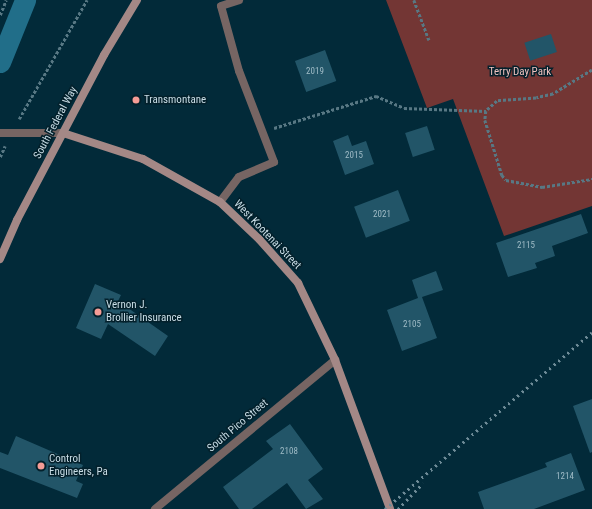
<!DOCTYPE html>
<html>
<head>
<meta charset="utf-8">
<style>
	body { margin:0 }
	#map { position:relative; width:592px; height:509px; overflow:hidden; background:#022a39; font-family:"Roboto Condensed",sans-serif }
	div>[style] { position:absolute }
	.green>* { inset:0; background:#733634 }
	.canal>* { height:21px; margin:-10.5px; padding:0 10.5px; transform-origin:10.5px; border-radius:10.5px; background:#216e89 }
	.building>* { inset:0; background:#225568; transform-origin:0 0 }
	.path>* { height:2.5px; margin-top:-1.25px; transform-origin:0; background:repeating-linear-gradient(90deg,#587884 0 3px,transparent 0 5px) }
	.service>* { height:8px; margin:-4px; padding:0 4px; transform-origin:4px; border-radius:4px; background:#766563 }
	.minor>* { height:8px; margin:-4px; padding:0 4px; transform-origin:4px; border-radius:4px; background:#766563 }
	.tertiary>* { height:8px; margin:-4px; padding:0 4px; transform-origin:4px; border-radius:4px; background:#766563 }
	.secondary>* { height:8px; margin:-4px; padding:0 4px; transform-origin:4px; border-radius:4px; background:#a48886 }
	.rail>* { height:3px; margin-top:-1.5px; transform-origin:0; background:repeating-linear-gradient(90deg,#6e8b97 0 2px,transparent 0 6px) }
	.dots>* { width:11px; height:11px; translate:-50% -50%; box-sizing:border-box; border:2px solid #03202b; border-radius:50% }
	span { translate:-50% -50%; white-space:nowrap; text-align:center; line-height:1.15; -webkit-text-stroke:3px #03202b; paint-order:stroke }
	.number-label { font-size:9px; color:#9fbbc6 }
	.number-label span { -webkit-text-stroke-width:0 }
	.park-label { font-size:11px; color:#f1c2bf }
	.poi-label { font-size:11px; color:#c9dde6 }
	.left { translate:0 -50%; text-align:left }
	.street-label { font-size:11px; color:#c9dde6 }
</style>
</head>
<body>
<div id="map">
	<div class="green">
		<i style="clip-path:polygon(386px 0,592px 0,592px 206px,504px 236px,453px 99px,427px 108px)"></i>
	</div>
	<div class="canal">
		<i style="left:0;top:62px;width:67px;rotate:-68deg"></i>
	</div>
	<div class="building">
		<i style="left:551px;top:34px;width:19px;height:28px;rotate:72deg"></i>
		<i style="left:325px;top:50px;width:33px;height:32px;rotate:70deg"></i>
		<i style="left:427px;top:126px;width:25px;height:23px;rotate:72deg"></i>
		<i style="clip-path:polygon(348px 135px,352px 146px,366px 141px,374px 164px,345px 175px,333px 141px)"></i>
		<i style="left:398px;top:190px;width:33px;height:47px;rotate:69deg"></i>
		<i style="clip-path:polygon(581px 214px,588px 233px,552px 246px,555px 256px,535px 263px,537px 268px,508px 277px,496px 243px)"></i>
		<i style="clip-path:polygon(436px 271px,443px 290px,422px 297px,437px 338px,402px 351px,387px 310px,418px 298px,412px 280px)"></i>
		<i style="clip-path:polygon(95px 284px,121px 295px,118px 301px,168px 336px,155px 356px,108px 324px,101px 339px,76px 328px)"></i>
		<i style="clip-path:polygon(592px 399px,592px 452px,590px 453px,573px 406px)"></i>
		<i style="clip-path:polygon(290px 424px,323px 469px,308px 480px,323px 499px,306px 509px,287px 483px,252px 509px,239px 509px,223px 487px,273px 449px,266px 441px)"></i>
		<i style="clip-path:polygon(16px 436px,83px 465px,76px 481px,83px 484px,77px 498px,0 468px,0 452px,8px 455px)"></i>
		<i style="clip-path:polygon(571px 453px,585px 490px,534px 509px,484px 509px,478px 492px,547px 467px,545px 463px)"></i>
	</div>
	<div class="path">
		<i style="left:414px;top:0;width:43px;rotate:69.4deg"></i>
		<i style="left:0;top:15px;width:16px;rotate:-68deg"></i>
		<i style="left:592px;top:70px;width:46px;rotate:148.4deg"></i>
		<i style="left:553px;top:94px;width:17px;rotate:167deg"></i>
		<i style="left:536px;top:98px;width:39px;rotate:176deg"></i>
		<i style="left:497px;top:101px;width:15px;rotate:138deg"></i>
		<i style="left:486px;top:111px;width:9px;rotate:96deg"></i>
		<i style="left:485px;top:120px;width:58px;rotate:72.8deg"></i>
		<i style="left:502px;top:175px;width:6px;rotate:51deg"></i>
		<i style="left:506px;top:180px;width:37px;rotate:11deg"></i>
		<i style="left:542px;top:187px;width:51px;rotate:-9.1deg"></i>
		<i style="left:19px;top:119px;width:137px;rotate:-60.3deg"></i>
		<i style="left:274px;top:128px;width:107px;rotate:-17.4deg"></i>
		<i style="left:376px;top:96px;width:30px;rotate:23deg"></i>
		<i style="left:404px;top:108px;width:82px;rotate:2.1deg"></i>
		<i style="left:0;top:157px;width:12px;rotate:-66deg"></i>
	</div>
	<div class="service">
		<i style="left:220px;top:202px;width:31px;rotate:-53deg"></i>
		<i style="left:239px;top:177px;width:38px;rotate:-23deg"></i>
		<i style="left:274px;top:162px;width:97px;rotate:-111deg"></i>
		<i style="left:239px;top:71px;width:67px;rotate:-105.5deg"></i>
		<i style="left:221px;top:6px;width:19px;rotate:-18deg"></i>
	</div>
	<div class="minor">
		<i style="left:155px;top:509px;width:234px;rotate:-39.6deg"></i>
	</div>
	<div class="tertiary">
		<i style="left:0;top:133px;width:63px"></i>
	</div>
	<div class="secondary">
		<i style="left:63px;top:133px;width:84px;rotate:18deg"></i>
		<i style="left:143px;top:159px;width:88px;rotate:29.2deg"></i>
		<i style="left:220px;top:202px;width:54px;rotate:43.5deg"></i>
		<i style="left:259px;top:239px;width:59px;rotate:48.4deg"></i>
		<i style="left:298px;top:283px;width:85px;rotate:64.3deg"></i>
		<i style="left:335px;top:360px;width:159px;rotate:69.7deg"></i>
		<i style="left:0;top:259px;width:43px;rotate:-66.4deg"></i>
		<i style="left:17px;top:220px;width:187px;rotate:-62.2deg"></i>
		<i style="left:104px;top:55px;width:64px;rotate:-59deg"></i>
	</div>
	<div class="rail">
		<i style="left:385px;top:509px;width:272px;rotate:-40.5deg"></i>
		<i style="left:398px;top:509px;width:36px;rotate:-46deg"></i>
	</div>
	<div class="dots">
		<i style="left:136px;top:100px;background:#f59c96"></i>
		<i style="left:98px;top:312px;background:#f59c96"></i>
		<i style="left:41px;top:466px;background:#f59c96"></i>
	</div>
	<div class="number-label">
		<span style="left:315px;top:71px">2019</span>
		<span style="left:354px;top:155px">2015</span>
		<span style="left:382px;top:214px">2021</span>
		<span style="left:526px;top:245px">2115</span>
		<span style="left:412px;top:324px">2105</span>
		<span style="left:289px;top:451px">2108</span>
		<span style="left:565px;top:476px">1214</span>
	</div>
	<div class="park-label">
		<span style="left:520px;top:72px">Terry Day Park</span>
	</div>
	<div class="poi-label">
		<span class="left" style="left:144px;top:100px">Transmontane</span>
		<span class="left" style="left:106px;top:312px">Vernon J.<br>Brollier Insurance</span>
		<span class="left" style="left:49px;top:466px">Control<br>Engineers, Pa</span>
	</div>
	<div class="street-label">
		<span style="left:56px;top:123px;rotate:-62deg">South Federal Way</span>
		<span style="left:267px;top:235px;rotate:46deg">West Kootenai Street</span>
		<span style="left:238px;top:426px;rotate:-40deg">South Pico Street</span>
	</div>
</div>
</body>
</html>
